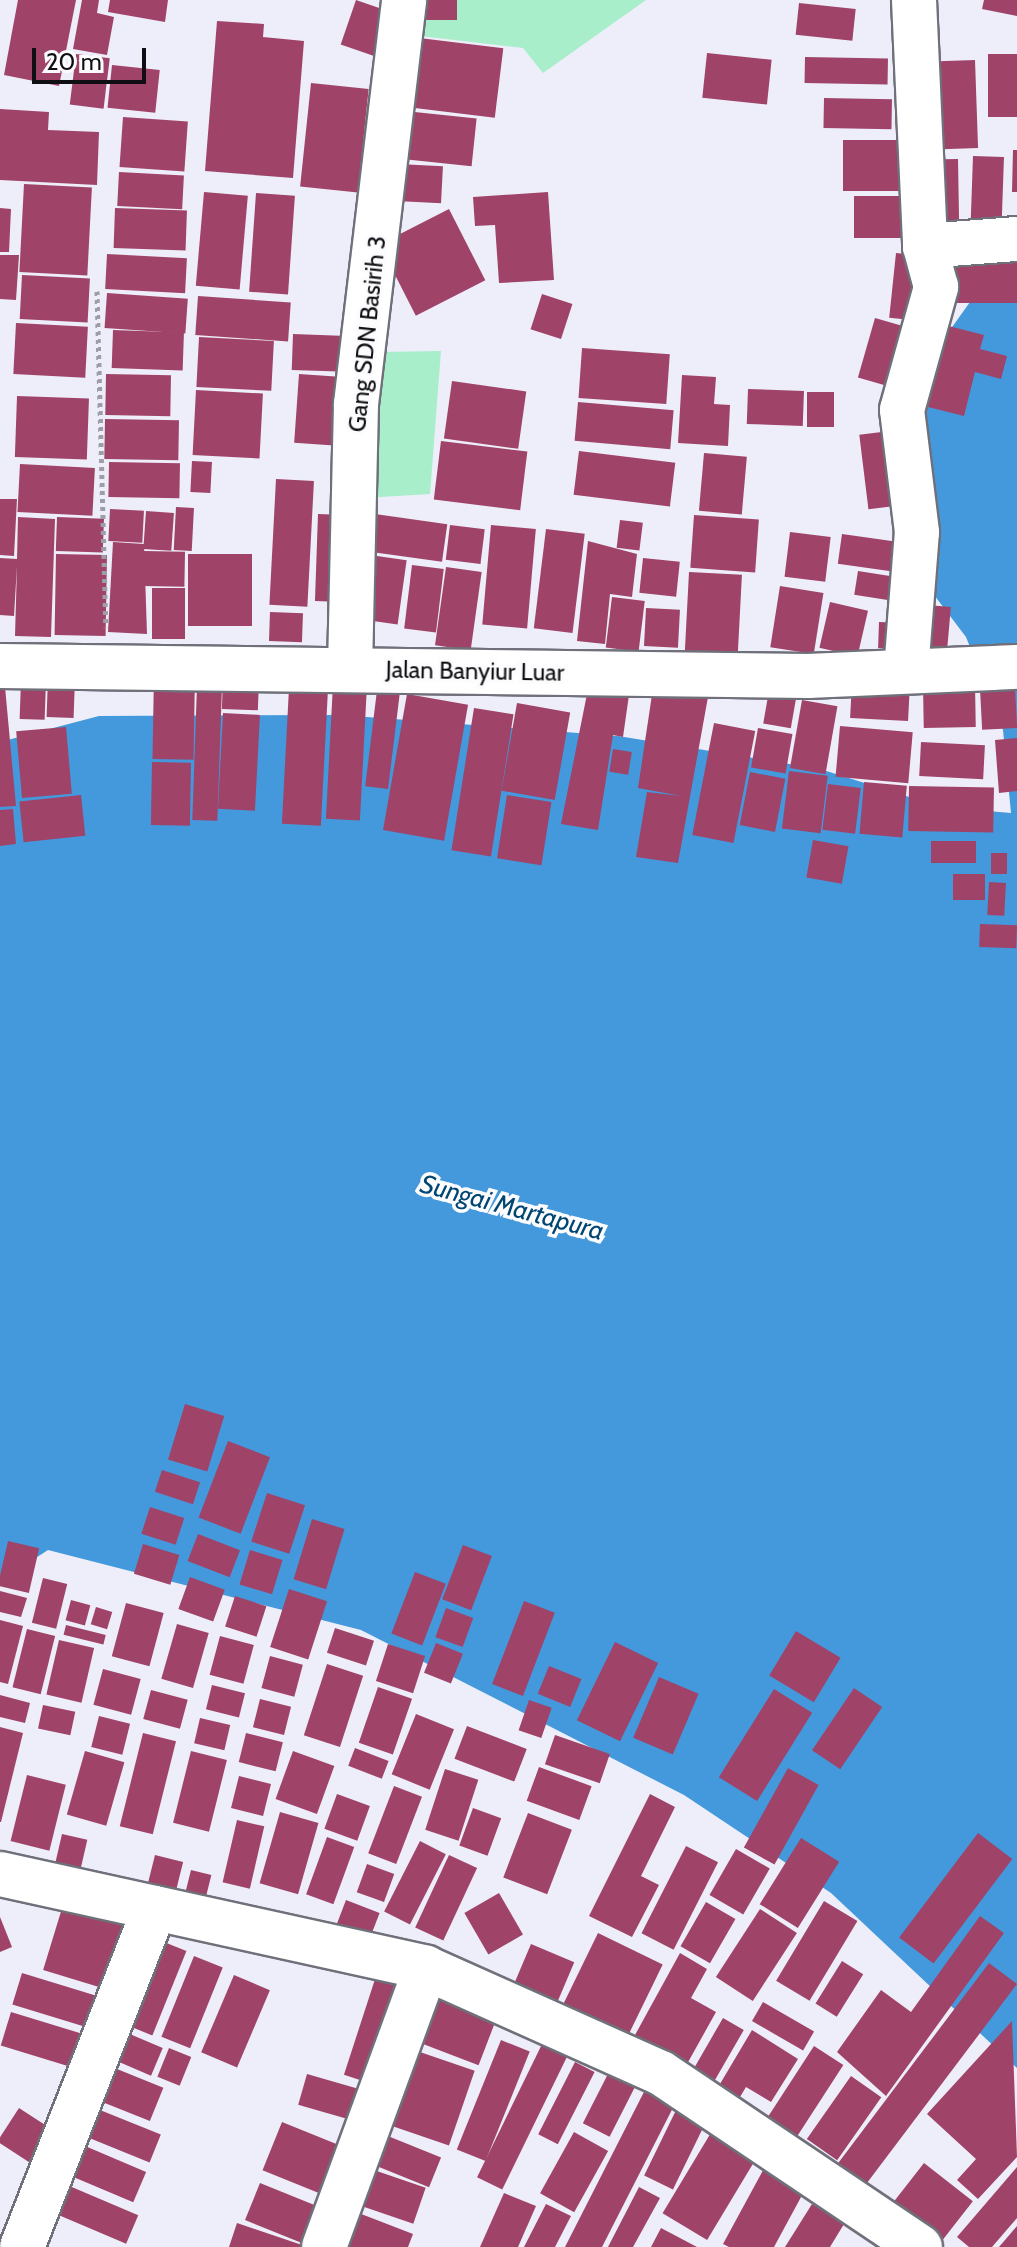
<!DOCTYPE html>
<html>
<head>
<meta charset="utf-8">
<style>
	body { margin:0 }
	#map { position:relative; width:1017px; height:2247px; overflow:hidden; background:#edeef9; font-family:Cabin,sans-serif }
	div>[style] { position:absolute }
	.green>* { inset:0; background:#a8eecb }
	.water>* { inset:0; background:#4399dc }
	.building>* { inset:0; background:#a04368; transform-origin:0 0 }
	.path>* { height:5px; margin-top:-2.5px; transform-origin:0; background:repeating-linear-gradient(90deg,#9d9ea7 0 4px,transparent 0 8px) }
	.roads { filter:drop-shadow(2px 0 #6f707a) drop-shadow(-2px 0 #6f707a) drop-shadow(0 2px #6f707a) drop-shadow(0 -2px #6f707a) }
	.minor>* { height:44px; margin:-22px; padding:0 22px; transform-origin:22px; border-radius:22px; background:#fff }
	span { translate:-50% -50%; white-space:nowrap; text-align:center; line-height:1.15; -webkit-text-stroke:7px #fcfcfe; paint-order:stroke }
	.street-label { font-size:24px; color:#0f0f13 }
	.water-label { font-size:26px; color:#004672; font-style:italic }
	.scale { position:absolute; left:32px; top:48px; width:114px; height:36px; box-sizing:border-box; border:4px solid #0f0f13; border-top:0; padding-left:10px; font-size:24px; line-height:28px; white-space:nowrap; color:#0f0f13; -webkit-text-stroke:6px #fcfcfe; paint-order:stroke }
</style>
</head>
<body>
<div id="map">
	<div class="green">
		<i style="clip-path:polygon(423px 0,646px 0,543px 73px,523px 48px,420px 36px)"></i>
		<i style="clip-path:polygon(441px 351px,430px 494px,364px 498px,379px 352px)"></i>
	</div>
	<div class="water">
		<i style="clip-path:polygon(1017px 280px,1017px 2068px,831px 1893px,684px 1795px,361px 1630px,48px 1550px,0 1581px,0 742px,99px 716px,340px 715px,618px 736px,820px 769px,941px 807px,1011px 813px,1003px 730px,966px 637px,928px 587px,918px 418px,925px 365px,975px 295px)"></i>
	</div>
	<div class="building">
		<i style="clip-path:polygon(18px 0,76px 0,59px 86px,4px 75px)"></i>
		<i style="clip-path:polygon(82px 0,99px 0,97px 13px,114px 17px,107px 55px,73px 49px)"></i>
		<i style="clip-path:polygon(110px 0,168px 0,165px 22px,108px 12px)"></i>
		<i style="left:356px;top:0;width:36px;height:47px;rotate:19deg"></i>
		<i style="left:415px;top:0;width:42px;height:20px"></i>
		<i style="clip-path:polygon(984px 0,1017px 0,1017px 16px,982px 9px)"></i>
		<i style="left:799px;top:3px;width:57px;height:32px;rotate:6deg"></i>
		<i style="clip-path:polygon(217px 21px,264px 24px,263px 37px,304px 41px,293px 178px,205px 171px)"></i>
		<i style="left:411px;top:37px;width:93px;height:70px;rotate:7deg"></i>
		<i style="left:707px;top:53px;width:65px;height:45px;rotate:6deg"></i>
		<i style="left:76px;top:54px;width:34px;height:51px;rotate:7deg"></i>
		<i style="left:988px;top:54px;width:29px;height:63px"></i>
		<i style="left:805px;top:57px;width:83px;height:26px;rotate:1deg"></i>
		<i style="left:975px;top:60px;width:88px;height:51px;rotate:88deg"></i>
		<i style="left:112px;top:65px;width:48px;height:43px;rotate:6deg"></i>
		<i style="left:311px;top:83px;width:58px;height:104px;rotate:6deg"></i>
		<i style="left:824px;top:98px;width:68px;height:30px;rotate:1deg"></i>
		<i style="clip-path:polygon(0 109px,49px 112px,48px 130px,99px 132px,97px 185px,0 180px)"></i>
		<i style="left:405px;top:111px;width:72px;height:48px;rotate:6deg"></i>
		<i style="left:123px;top:117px;width:65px;height:50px;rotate:4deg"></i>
		<i style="left:843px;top:140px;width:67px;height:51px"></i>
		<i style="clip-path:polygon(1013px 150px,1017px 150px,1017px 192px,1012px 192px)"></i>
		<i style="left:973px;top:156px;width:31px;height:66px;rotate:2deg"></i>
		<i style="left:958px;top:159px;width:84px;height:32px;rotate:89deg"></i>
		<i style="left:398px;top:164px;width:45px;height:37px;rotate:3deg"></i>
		<i style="left:119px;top:172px;width:65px;height:34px;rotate:3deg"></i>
		<i style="left:24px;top:184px;width:68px;height:88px;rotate:3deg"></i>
		<i style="left:204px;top:192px;width:44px;height:94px;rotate:5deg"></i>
		<i style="clip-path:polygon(548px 192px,554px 280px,499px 283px,495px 225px,475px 226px,473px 197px)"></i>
		<i style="left:256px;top:193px;width:39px;height:99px;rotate:4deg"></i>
		<i style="left:854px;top:196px;width:60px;height:42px"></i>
		<i style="clip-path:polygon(0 208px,11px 209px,9px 252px,0 252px)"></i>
		<i style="left:115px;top:208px;width:72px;height:40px;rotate:2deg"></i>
		<i style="left:449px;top:209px;width:80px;height:78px;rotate:63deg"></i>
		<i style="left:896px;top:253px;width:30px;height:65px;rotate:6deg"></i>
		<i style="left:107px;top:254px;width:80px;height:35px;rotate:3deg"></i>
		<i style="clip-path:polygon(0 255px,19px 255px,16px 300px,0 299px)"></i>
		<i style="left:1017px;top:257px;width:46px;height:78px;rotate:90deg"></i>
		<i style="left:22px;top:275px;width:68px;height:44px;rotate:3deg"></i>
		<i style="left:107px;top:293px;width:81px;height:35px;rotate:4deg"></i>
		<i style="left:542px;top:294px;width:32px;height:37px;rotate:18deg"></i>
		<i style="left:198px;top:296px;width:93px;height:39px;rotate:4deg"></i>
		<i style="left:875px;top:318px;width:47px;height:62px;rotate:16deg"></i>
		<i style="clip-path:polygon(929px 321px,984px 335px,980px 349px,1007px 356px,1001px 379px,975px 372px,964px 416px,908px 402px)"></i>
		<i style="left:16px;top:323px;width:72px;height:51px;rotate:3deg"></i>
		<i style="left:113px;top:330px;width:71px;height:38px;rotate:2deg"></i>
		<i style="left:293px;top:334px;width:47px;height:36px;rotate:2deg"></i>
		<i style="left:199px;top:337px;width:75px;height:50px;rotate:3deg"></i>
		<i style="left:582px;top:348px;width:88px;height:50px;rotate:4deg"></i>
		<i style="left:106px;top:374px;width:65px;height:41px;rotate:1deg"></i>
		<i style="left:299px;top:374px;width:40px;height:69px;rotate:4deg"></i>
		<i style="clip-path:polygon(682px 375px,716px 377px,714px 404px,730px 405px,728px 446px,678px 443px)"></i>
		<i style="left:452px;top:381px;width:75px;height:58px;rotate:8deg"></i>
		<i style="left:748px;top:389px;width:56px;height:35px;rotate:2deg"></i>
		<i style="left:196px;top:390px;width:67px;height:65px;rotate:3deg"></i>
		<i style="left:807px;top:392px;width:27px;height:35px"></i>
		<i style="left:17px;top:396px;width:72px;height:61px;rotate:2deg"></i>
		<i style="left:578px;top:402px;width:96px;height:39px;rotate:5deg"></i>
		<i style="left:105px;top:419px;width:74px;height:40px;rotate:1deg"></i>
		<i style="left:898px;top:430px;width:75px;height:39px;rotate:83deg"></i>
		<i style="left:441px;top:441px;width:87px;height:59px;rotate:7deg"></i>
		<i style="left:579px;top:451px;width:97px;height:44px;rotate:7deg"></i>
		<i style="left:704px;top:453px;width:43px;height:58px;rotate:5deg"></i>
		<i style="left:192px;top:461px;width:20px;height:31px;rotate:3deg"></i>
		<i style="left:109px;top:462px;width:71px;height:35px;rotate:1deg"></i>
		<i style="left:20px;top:464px;width:75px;height:48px;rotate:3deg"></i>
		<i style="left:276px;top:479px;width:38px;height:126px;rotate:3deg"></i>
		<i style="clip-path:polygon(0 499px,17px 499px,14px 556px,0 555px)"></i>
		<i style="left:176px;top:507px;width:18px;height:43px;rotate:3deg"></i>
		<i style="left:110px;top:509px;width:34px;height:32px;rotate:3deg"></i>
		<i style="left:146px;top:511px;width:28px;height:38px;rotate:4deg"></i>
		<i style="left:318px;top:514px;width:27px;height:87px;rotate:2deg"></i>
		<i style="left:375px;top:514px;width:73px;height:38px;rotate:8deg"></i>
		<i style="left:694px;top:515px;width:65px;height:53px;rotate:4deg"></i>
		<i style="clip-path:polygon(18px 517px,55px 519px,51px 637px,15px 636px,17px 566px,14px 616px,0 615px,0 558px,17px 559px)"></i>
		<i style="left:57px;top:517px;width:47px;height:34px;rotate:2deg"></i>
		<i style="left:620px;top:520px;width:23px;height:28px;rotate:7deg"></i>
		<i style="left:450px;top:525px;width:35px;height:35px;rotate:7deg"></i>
		<i style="left:491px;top:525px;width:45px;height:100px;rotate:5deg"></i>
		<i style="left:546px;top:529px;width:39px;height:100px;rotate:7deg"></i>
		<i style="left:790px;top:532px;width:41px;height:45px;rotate:7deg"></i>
		<i style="left:842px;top:534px;width:68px;height:30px;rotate:8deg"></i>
		<i style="clip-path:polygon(588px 541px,637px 554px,632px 597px,610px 594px,605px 644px,577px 641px)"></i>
		<i style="clip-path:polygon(113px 542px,144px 544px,147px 634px,108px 632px)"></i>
		<i style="left:144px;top:551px;width:41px;height:35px;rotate:1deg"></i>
		<i style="left:56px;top:554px;width:51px;height:81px;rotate:1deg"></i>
		<i style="left:188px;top:554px;width:64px;height:72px"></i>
		<i style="left:370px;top:555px;width:37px;height:65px;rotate:8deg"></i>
		<i style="left:643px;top:558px;width:37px;height:35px;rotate:6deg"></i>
		<i style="left:412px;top:565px;width:32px;height:64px;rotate:7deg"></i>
		<i style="left:446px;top:567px;width:36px;height:79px;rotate:8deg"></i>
		<i style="left:858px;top:571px;width:50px;height:24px;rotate:9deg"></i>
		<i style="left:689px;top:572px;width:53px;height:80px;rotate:3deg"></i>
		<i style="left:780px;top:586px;width:44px;height:62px;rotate:9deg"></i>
		<i style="left:185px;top:588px;width:51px;height:33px;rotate:90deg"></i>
		<i style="left:612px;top:597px;width:33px;height:51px;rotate:7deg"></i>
		<i style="left:830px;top:602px;width:39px;height:47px;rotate:13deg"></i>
		<i style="left:916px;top:604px;width:35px;height:51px;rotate:5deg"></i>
		<i style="left:646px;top:608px;width:34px;height:38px;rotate:3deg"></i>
		<i style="left:270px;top:612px;width:33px;height:29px;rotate:2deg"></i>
		<i style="left:879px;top:622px;width:27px;height:26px;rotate:2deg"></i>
		<i style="left:154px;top:673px;width:41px;height:86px;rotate:1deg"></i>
		<i style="clip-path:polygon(4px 676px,16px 806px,0 807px,0 677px)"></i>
		<i style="left:48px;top:677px;width:27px;height:40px;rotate:2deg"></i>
		<i style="left:223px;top:677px;width:36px;height:32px;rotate:2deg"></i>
		<i style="left:21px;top:680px;width:25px;height:39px;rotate:2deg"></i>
		<i style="left:378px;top:682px;width:23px;height:105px;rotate:7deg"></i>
		<i style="left:852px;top:682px;width:58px;height:36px;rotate:3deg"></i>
		<i style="left:333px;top:684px;width:34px;height:135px;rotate:3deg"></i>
		<i style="left:975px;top:684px;width:43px;height:52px;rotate:89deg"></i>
		<i style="left:770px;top:685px;width:28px;height:39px;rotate:10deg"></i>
		<i style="left:197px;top:686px;width:25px;height:134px;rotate:2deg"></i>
		<i style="left:289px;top:688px;width:39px;height:136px;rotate:3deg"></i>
		<i style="clip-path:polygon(653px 688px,708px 697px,678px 863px,636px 857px,647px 792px,681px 796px,638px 788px)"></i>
		<i style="left:1015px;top:688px;width:40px;height:35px;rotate:87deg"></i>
		<i style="clip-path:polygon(588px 689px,629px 695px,623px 737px,613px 735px,598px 830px,561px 824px)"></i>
		<i style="left:407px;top:694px;width:62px;height:138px;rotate:10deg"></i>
		<i style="left:802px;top:700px;width:36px;height:69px;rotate:10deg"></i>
		<i style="left:517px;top:703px;width:54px;height:89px;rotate:10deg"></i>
		<i style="left:474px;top:708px;width:40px;height:144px;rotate:9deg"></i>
		<i style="left:223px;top:713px;width:37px;height:96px;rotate:3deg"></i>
		<i style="left:714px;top:723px;width:42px;height:114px;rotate:11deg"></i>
		<i style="left:840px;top:726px;width:73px;height:51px;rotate:5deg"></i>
		<i style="left:66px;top:727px;width:67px;height:50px;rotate:85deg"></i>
		<i style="left:758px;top:728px;width:35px;height:40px;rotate:10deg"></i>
		<i style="clip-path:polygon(1017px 738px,1017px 791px,999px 793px,995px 740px)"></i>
		<i style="left:921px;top:742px;width:64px;height:34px;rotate:3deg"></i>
		<i style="left:613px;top:749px;width:19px;height:23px;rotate:9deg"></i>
		<i style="left:152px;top:762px;width:39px;height:63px;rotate:1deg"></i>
		<i style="left:789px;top:771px;width:39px;height:58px;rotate:7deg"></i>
		<i style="left:750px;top:772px;width:36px;height:54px;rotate:11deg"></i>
		<i style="left:864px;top:782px;width:43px;height:52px;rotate:5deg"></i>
		<i style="left:828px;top:784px;width:33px;height:46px;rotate:7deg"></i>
		<i style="left:909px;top:786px;width:85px;height:45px;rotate:1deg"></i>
		<i style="left:81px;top:795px;width:41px;height:62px;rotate:84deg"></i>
		<i style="left:507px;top:795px;width:45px;height:64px;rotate:9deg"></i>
		<i style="clip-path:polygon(13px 809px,16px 844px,0 846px,0 810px)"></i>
		<i style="left:813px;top:840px;width:36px;height:38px;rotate:10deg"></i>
		<i style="left:931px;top:841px;width:45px;height:22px"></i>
		<i style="left:991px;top:853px;width:16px;height:21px"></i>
		<i style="left:953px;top:874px;width:32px;height:26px"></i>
		<i style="left:989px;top:882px;width:17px;height:33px;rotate:3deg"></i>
		<i style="left:980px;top:924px;width:37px;height:23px;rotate:2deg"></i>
		<i style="left:185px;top:1404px;width:41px;height:58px;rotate:17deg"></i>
		<i style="left:228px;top:1441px;width:45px;height:82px;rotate:21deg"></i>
		<i style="left:162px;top:1470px;width:40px;height:23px;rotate:18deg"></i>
		<i style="left:267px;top:1493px;width:40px;height:51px;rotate:18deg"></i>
		<i style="left:150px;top:1507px;width:36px;height:28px;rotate:18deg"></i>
		<i style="left:312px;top:1519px;width:34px;height:63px;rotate:17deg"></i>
		<i style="left:198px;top:1534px;width:45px;height:29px;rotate:21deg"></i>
		<i style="left:8px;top:1541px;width:32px;height:46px;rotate:13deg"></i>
		<i style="left:143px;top:1544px;width:38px;height:31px;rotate:17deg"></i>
		<i style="left:463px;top:1545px;width:31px;height:58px;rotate:21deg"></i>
		<i style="left:250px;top:1550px;width:34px;height:36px;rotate:17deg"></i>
		<i style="left:415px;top:1572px;width:33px;height:66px;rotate:21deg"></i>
		<i style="left:190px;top:1577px;width:37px;height:34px;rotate:20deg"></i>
		<i style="left:43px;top:1578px;width:25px;height:46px;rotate:14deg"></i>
		<i style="left:289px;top:1589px;width:40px;height:61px;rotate:18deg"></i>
		<i style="clip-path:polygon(0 1591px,27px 1598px,21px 1617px,0 1612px)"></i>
		<i style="left:235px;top:1596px;width:33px;height:32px;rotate:18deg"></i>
		<i style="left:71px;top:1600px;width:20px;height:21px;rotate:15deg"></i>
		<i style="left:524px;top:1601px;width:33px;height:89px;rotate:21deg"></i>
		<i style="left:126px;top:1603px;width:39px;height:55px;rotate:15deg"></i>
		<i style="left:96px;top:1607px;width:17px;height:18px;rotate:17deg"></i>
		<i style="left:446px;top:1608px;width:29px;height:31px;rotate:20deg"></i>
		<i style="clip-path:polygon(0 1620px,23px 1626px,8px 1684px,0 1682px)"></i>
		<i style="left:177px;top:1624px;width:33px;height:57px;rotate:16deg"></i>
		<i style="left:66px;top:1625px;width:41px;height:10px;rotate:14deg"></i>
		<i style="left:335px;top:1628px;width:41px;height:26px;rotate:18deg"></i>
		<i style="left:27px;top:1629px;width:29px;height:60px;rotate:14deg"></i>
		<i style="left:796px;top:1631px;width:52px;height:52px;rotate:31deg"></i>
		<i style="left:220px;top:1636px;width:35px;height:40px;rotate:15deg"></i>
		<i style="left:59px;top:1640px;width:36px;height:56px;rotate:13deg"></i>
		<i style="left:615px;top:1642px;width:48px;height:87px;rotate:26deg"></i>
		<i style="left:436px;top:1643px;width:29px;height:32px;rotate:22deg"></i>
		<i style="left:388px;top:1644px;width:39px;height:39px;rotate:18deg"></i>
		<i style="left:270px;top:1656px;width:34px;height:33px;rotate:15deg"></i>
		<i style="left:327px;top:1664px;width:38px;height:75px;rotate:18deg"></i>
		<i style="left:549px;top:1666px;width:35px;height:30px;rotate:22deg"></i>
		<i style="left:103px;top:1669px;width:39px;height:37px;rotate:15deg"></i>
		<i style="left:659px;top:1677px;width:43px;height:66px;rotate:23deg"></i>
		<i style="left:212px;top:1685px;width:34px;height:25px;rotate:14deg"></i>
		<i style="left:378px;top:1687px;width:36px;height:59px;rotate:19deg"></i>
		<i style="left:854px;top:1688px;width:34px;height:75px;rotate:34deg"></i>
		<i style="left:774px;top:1689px;width:45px;height:104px;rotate:32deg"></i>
		<i style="left:151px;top:1690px;width:38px;height:30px;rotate:15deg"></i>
		<i style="clip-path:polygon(0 1695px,30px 1703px,25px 1723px,0 1717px)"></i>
		<i style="left:260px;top:1699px;width:32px;height:29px;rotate:14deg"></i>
		<i style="left:529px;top:1700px;width:24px;height:32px;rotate:19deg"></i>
		<i style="left:43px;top:1705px;width:33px;height:24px;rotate:12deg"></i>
		<i style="left:416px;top:1714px;width:41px;height:65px;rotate:22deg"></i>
		<i style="left:99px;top:1716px;width:32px;height:32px;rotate:14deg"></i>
		<i style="left:200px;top:1718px;width:31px;height:26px;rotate:13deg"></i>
		<i style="left:467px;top:1726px;width:64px;height:35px;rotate:21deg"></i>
		<i style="clip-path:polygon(0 1727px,23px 1733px,1px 1822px,0 1822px)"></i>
		<i style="left:143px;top:1733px;width:34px;height:96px;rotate:14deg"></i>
		<i style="left:246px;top:1733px;width:38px;height:30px;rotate:14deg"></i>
		<i style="left:555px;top:1735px;width:58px;height:31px;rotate:19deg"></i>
		<i style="left:355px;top:1748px;width:36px;height:19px;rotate:21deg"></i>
		<i style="left:85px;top:1751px;width:41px;height:66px;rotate:16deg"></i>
		<i style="left:191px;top:1751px;width:37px;height:74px;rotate:14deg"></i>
		<i style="left:293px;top:1751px;width:44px;height:51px;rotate:20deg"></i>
		<i style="left:539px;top:1767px;width:56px;height:36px;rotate:20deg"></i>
		<i style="left:788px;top:1768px;width:35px;height:91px;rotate:29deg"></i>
		<i style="left:445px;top:1769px;width:35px;height:64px;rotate:18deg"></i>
		<i style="left:27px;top:1775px;width:40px;height:68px;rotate:14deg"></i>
		<i style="left:239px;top:1776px;width:33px;height:33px;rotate:14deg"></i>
		<i style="left:394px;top:1786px;width:30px;height:72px;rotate:21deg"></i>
		<i style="left:337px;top:1794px;width:35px;height:37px;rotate:20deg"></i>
		<i style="clip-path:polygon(650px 1794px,675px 1807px,641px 1876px,659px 1885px,632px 1937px,589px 1916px)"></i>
		<i style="left:473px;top:1808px;width:30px;height:40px;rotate:20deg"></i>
		<i style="left:280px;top:1812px;width:40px;height:74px;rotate:16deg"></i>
		<i style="left:528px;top:1813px;width:47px;height:69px;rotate:21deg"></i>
		<i style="left:237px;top:1820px;width:28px;height:64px;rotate:13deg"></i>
		<i style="left:978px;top:1833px;width:43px;height:131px;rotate:37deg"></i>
		<i style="left:62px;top:1834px;width:26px;height:32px;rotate:13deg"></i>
		<i style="left:327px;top:1837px;width:29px;height:61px;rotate:20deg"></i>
		<i style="left:801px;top:1838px;width:45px;height:78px;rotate:32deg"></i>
		<i style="left:420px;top:1841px;width:29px;height:79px;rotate:27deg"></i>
		<i style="left:686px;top:1846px;width:36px;height:98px;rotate:27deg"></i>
		<i style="left:736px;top:1849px;width:39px;height:53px;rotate:30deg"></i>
		<i style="left:155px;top:1855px;width:29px;height:36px;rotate:14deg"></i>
		<i style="left:449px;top:1855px;width:31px;height:80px;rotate:25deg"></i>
		<i style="left:367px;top:1864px;width:29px;height:30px;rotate:20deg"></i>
		<i style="left:191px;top:1870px;width:21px;height:34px;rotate:14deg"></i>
		<i style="left:499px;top:1893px;width:48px;height:40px;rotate:60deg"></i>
		<i style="left:346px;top:1900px;width:36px;height:28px;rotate:21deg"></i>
		<i style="left:824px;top:1901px;width:39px;height:93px;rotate:31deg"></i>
		<i style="left:706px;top:1902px;width:34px;height:51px;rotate:30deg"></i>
		<i style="left:63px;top:1905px;width:73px;height:68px;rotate:17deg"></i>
		<i style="left:760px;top:1909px;width:44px;height:81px;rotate:33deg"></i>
		<i style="clip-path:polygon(980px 1916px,1004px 1933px,886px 2096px,837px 2052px,881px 1990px,911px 2012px)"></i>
		<i style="clip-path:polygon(0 1917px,12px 1947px,0 1952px)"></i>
		<i style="left:598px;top:1933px;width:72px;height:81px;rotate:26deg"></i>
		<i style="left:154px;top:1938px;width:35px;height:91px;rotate:22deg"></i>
		<i style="left:531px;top:1944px;width:47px;height:48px;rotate:23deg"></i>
		<i style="clip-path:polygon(680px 1953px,707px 1969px,691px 1998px,716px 2012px,687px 2064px,635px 2035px)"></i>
		<i style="left:194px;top:1956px;width:31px;height:87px;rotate:22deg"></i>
		<i style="left:842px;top:1961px;width:25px;height:50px;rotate:32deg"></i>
		<i style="left:989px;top:1963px;width:35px;height:258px;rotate:37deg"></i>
		<i style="left:22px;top:1973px;width:82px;height:33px;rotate:17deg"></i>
		<i style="left:377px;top:1973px;width:36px;height:107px;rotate:18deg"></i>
		<i style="left:234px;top:1975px;width:39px;height:84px;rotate:23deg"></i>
		<i style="left:434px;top:1986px;width:70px;height:58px;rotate:21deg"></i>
		<i style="left:763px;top:2002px;width:59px;height:22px;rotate:30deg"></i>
		<i style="left:11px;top:2012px;width:76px;height:35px;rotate:17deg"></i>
		<i style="left:723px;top:2018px;width:24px;height:64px;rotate:30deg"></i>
		<i style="clip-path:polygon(1012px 2021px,1017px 2157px,978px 2199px,957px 2180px,976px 2159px,927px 2114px)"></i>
		<i style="clip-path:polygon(752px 2030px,798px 2059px,771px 2102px,746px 2087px,737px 2102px,717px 2089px)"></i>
		<i style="left:125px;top:2032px;width:41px;height:30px;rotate:23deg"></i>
		<i style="left:545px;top:2038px;width:28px;height:155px;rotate:26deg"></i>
		<i style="left:501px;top:2040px;width:31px;height:118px;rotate:22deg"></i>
		<i style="left:814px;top:2046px;width:35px;height:91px;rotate:33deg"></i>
		<i style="left:169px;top:2048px;width:24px;height:31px;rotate:22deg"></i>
		<i style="left:417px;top:2051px;width:61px;height:79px;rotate:19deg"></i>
		<i style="left:575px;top:2062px;width:22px;height:81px;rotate:27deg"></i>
		<i style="left:611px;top:2068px;width:30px;height:62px;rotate:27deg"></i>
		<i style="left:117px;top:2069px;width:50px;height:36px;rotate:22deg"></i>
		<i style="left:307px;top:2074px;width:65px;height:32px;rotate:16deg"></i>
		<i style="left:851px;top:2076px;width:37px;height:77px;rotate:35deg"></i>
		<i style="left:646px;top:2088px;width:33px;height:179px;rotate:27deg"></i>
		<i style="left:681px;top:2100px;width:32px;height:84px;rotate:26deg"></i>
		<i style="left:19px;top:2108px;width:45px;height:40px;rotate:33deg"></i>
		<i style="left:95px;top:2108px;width:71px;height:30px;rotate:22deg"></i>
		<i style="left:282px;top:2122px;width:80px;height:52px;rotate:22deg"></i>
		<i style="left:712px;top:2131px;width:52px;height:96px;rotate:31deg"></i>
		<i style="left:378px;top:2132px;width:68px;height:32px;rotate:22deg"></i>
		<i style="left:574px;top:2132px;width:39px;height:70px;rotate:29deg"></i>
		<i style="left:78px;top:2143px;width:74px;height:33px;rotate:23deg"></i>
		<i style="clip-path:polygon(767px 2163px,807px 2186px,774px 2247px,729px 2247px,723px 2244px)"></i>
		<i style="left:924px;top:2163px;width:62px;height:52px;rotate:38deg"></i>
		<i style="clip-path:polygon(1017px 2167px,1017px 2218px,992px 2247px,969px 2247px,957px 2237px)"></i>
		<i style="left:368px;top:2168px;width:61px;height:38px;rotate:19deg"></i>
		<i style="left:60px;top:2182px;width:85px;height:31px;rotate:23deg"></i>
		<i style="left:260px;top:2183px;width:70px;height:40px;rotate:22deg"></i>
		<i style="clip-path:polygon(639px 2187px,660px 2198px,633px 2247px,608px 2247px)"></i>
		<i style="clip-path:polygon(504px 2193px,536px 2206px,518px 2247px,480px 2247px)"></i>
		<i style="clip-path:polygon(546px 2204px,571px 2216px,555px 2247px,524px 2247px)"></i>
		<i style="clip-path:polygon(812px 2204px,844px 2224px,830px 2247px,785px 2247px)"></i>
		<i style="clip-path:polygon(356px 2212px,413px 2234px,408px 2247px,342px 2247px)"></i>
		<i style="clip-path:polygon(237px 2223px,305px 2246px,305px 2247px,229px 2247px)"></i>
		<i style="clip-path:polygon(1017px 2226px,1017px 2247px,999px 2247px)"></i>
		<i style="clip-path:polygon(661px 2228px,697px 2247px,651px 2247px)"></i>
	</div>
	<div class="path">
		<i style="left:97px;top:291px;width:336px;rotate:88.5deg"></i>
	</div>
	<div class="roads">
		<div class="minor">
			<i style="left:914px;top:0;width:246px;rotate:87.4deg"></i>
			<i style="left:925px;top:246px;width:92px;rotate:-4.4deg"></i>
			<i style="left:0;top:666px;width:808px;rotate:0.71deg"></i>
			<i style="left:808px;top:676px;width:209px;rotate:-2.5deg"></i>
			<i style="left:350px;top:669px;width:265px;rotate:-88.7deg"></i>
			<i style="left:356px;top:404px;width:407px;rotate:-83.2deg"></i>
			<i style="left:906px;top:671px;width:139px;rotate:-85.5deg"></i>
			<i style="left:917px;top:532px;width:123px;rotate:-97deg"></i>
			<i style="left:902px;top:410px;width:128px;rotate:-74.5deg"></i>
			<i style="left:936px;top:287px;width:42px;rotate:-105deg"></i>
			<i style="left:0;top:1874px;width:436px;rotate:12.4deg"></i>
			<i style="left:426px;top:1968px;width:257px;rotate:24.1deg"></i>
			<i style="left:661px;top:2073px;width:312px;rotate:33.9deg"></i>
			<i style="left:22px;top:2247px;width:364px;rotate:-68.6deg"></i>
			<i style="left:324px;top:2247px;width:297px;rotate:-69.9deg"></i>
		</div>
	</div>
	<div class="street-label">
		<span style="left:367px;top:334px;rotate:-84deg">Gang SDN Basirih 3</span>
		<span style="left:475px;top:671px;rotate:1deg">Jalan Banyiur Luar</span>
	</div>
	<div class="water-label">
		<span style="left:512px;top:1208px;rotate:15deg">Sungai Martapura</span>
	</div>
	<div class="scale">20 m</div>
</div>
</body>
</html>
